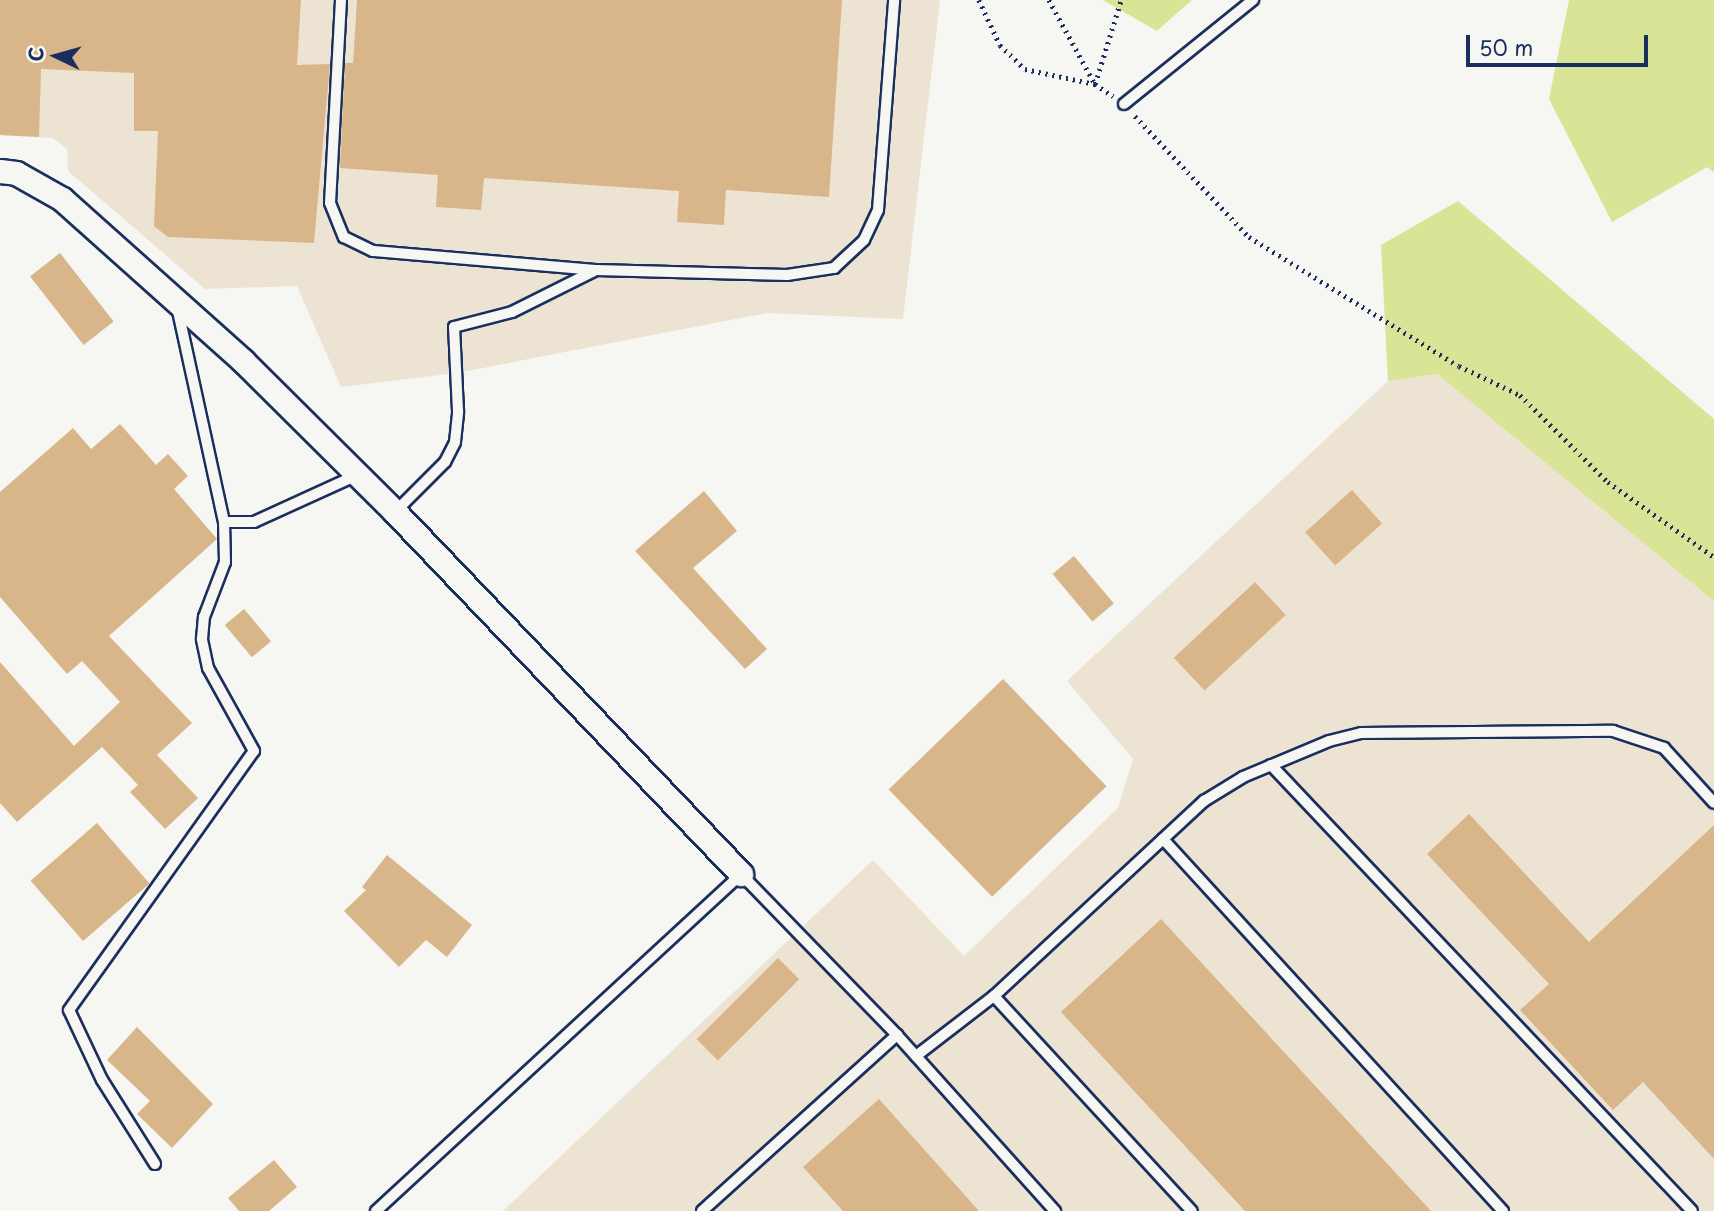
<!DOCTYPE html>
<html>
<head>
<meta charset="utf-8">
<style>
	body { margin:0 }
	#map { position:relative; width:1714px; height:1211px; overflow:hidden; background:#f6f6f2; font-family:"Playpen Sans",sans-serif }
	div>[style] { position:absolute }
	.built>* { inset:0; background:#ede3d3 }
	.green>* { inset:0; background:#d9e497 }
	.building>* { inset:0; background:#d8b68a; transform-origin:0 0 }
	.path>* { height:4.5px; margin-top:-2.25px; transform-origin:0; background:repeating-linear-gradient(90deg,#1b2f5e 0 2px,transparent 0 7px) }
	.roads { filter:drop-shadow(2px 0 #1b2f5e) drop-shadow(-2px 0 #1b2f5e) drop-shadow(0 2px #1b2f5e) drop-shadow(0 -2px #1b2f5e) }
	.service>* { height:10px; margin:-5px; padding:0 5px; transform-origin:5px; border-radius:5px; background:#f6f6f2 }
	.minor>* { height:23px; margin:-11.5px; padding:0 11.5px; transform-origin:11.5px; border-radius:11.5px; background:#f6f6f2 }
	span { translate:-50% -50%; white-space:nowrap; text-align:center; line-height:1.15; -webkit-text-stroke:5px #f6f6f2; paint-order:stroke }
	.north { position:absolute; left:21px; top:21px; width:70px; height:70px; -webkit-text-stroke:5px #f6f6f2; paint-order:stroke; rotate:275deg; font-size:19px; font-weight:700; line-height:28px; text-align:center; color:#1b2f5e }
	.north::after { content:''; display:block; margin:auto; width:24px; height:32px; background:#1b2f5e; clip-path:polygon(50% 0,100% 100%,50% 72%,0 100%) }
	.scale { position:absolute; left:1466px; top:35px; width:182px; height:32px; box-sizing:border-box; border:4px solid #1b2f5e; border-top:0; padding-left:9px; font-size:21px; line-height:24px; white-space:nowrap; color:#1b2f5e; -webkit-text-stroke:5px #f6f6f2; paint-order:stroke }
</style>
</head>
<body>
<div id="map">
	<div class="built">
		<i style="clip-path:polygon(0 0,940px 0,903px 319px,766px 313px,457px 373px,341px 387px,297px 286px,205px 289px,68px 171px,67px 149px,53px 138px,0 135px)"></i>
		<i style="clip-path:polygon(1437px 374px,1714px 601px,1714px 1211px,503px 1211px,873px 860px,964px 956px,1118px 808px,1133px 759px,1067px 681px,1388px 381px)"></i>
	</div>
	<div class="green">
		<i style="clip-path:polygon(1103px 0,1192px 0,1157px 31px)"></i>
		<i style="clip-path:polygon(1569px 0,1714px 0,1714px 172px,1707px 167px,1612px 222px,1549px 99px)"></i>
		<i style="clip-path:polygon(1458px 201px,1714px 419px,1714px 601px,1437px 374px,1388px 381px,1381px 245px)"></i>
	</div>
	<div class="building">
		<i style="clip-path:polygon(0 0,301px 0,297px 65px,330px 64px,314px 243px,168px 237px,154px 226px,158px 131px,134px 131px,134px 73px,41px 69px,39px 137px,0 135px)"></i>
		<i style="clip-path:polygon(357px 0,842px 0,829px 197px,726px 190px,724px 225px,677px 222px,679px 191px,484px 178px,481px 210px,436px 207px,438px 175px,340px 168px,345px 63px,353px 63px)"></i>
		<i style="left:60px;top:253px;width:87px;height:38px;rotate:52deg"></i>
		<i style="clip-path:polygon(120px 424px,156px 465px,168px 454px,188px 476px,174px 489px,217px 539px,109px 636px,192px 723px,157px 755px,198px 798px,165px 829px,130px 792px,138px 785px,102px 747px,17px 822px,0 803px,0 662px,74px 746px,120px 702px,82px 661px,67px 674px,0 597px,0 492px,73px 428px,91px 449px)"></i>
		<i style="left:1352px;top:490px;width:45px;height:63px;rotate:48deg"></i>
		<i style="clip-path:polygon(704px 491px,737px 531px,693px 568px,767px 649px,745px 669px,635px 551px)"></i>
		<i style="left:1074px;top:556px;width:62px;height:28px;rotate:50deg"></i>
		<i style="left:1255px;top:582px;width:45px;height:111px;rotate:47deg"></i>
		<i style="left:244px;top:609px;width:42px;height:25px;rotate:50deg"></i>
		<i style="left:1003px;top:679px;width:149px;height:159px;rotate:46deg"></i>
		<i style="clip-path:polygon(1469px 814px,1589px 942px,1714px 825px,1714px 1159px,1643px 1082px,1613px 1110px,1520px 1010px,1549px 984px,1427px 854px)"></i>
		<i style="left:97px;top:823px;width:80px;height:88px;rotate:49deg"></i>
		<i style="clip-path:polygon(387px 855px,472px 925px,447px 957px,426px 940px,399px 967px,344px 911px,366px 890px,362px 887px)"></i>
		<i style="clip-path:polygon(1161px 919px,1431px 1211px,1245px 1211px,1061px 1012px)"></i>
		<i style="left:778px;top:958px;width:30px;height:115px;rotate:45deg"></i>
		<i style="clip-path:polygon(137px 1027px,213px 1104px,172px 1148px,137px 1114px,150px 1101px,107px 1060px)"></i>
		<i style="clip-path:polygon(879px 1099px,979px 1211px,843px 1211px,803px 1167px)"></i>
		<i style="clip-path:polygon(274px 1160px,297px 1187px,269px 1211px,239px 1211px,228px 1198px)"></i>
	</div>
	<div class="path">
		<i style="left:979px;top:0;width:50px;rotate:65deg"></i>
		<i style="left:1000px;top:45px;width:35px;rotate:44deg"></i>
		<i style="left:1025px;top:69px;width:72px;rotate:12.1deg"></i>
		<i style="left:1095px;top:84px;width:88px;rotate:-72.8deg"></i>
		<i style="left:1049px;top:0;width:96px;rotate:61.3deg"></i>
		<i style="left:1095px;top:84px;width:22px;rotate:34deg"></i>
		<i style="left:1135px;top:116px;width:166px;rotate:46.7deg"></i>
		<i style="left:1249px;top:237px;width:246px;rotate:31.6deg"></i>
		<i style="left:1459px;top:366px;width:68px;rotate:25.4deg"></i>
		<i style="left:1520px;top:395px;width:124px;rotate:44.7deg"></i>
		<i style="left:1608px;top:482px;width:130px;rotate:35.3deg"></i>
	</div>
	<div class="roads">
		<div class="service">
			<i style="left:341px;top:0;width:203px;rotate:93.1deg"></i>
			<i style="left:330px;top:203px;width:37px;rotate:68deg"></i>
			<i style="left:344px;top:237px;width:32px;rotate:26deg"></i>
			<i style="left:373px;top:251px;width:221px;rotate:4.9deg"></i>
			<i style="left:1124px;top:104px;width:166px;rotate:-38.9deg"></i>
			<i style="left:395px;top:512px;width:71px;rotate:-45deg"></i>
			<i style="left:445px;top:462px;width:22px;rotate:-63deg"></i>
			<i style="left:455px;top:442px;width:31px;rotate:-84deg"></i>
			<i style="left:458px;top:411px;width:84px;rotate:-92.7deg"></i>
			<i style="left:454px;top:327px;width:60px;rotate:-14.5deg"></i>
			<i style="left:512px;top:312px;width:94px;rotate:-26.6deg"></i>
			<i style="left:596px;top:270px;width:191px;rotate:1.5deg"></i>
			<i style="left:787px;top:275px;width:48px;rotate:-8.5deg"></i>
			<i style="left:834px;top:268px;width:41px;rotate:-43deg"></i>
			<i style="left:864px;top:240px;width:33px;rotate:-65deg"></i>
			<i style="left:878px;top:210px;width:211px;rotate:-85.6deg"></i>
			<i style="left:224px;top:522px;width:30px"></i>
			<i style="left:254px;top:522px;width:113px;rotate:-24.5deg"></i>
			<i style="left:1271px;top:765px;width:613px;rotate:46.65deg"></i>
			<i style="left:1163px;top:839px;width:504px;rotate:47.57deg"></i>
			<i style="left:994px;top:996px;width:292px;rotate:47.4deg"></i>
			<i style="left:916px;top:1056px;width:98px;rotate:-37.6deg"></i>
			<i style="left:994px;top:996px;width:287px;rotate:-42.9deg"></i>
			<i style="left:1204px;top:801px;width:46px;rotate:-31.6deg"></i>
			<i style="left:1243px;top:777px;width:93px;rotate:-22.7deg"></i>
			<i style="left:1329px;top:741px;width:33px;rotate:-14deg"></i>
			<i style="left:1361px;top:733px;width:252px;rotate:-0.5deg"></i>
			<i style="left:1613px;top:731px;width:54px;rotate:18.4deg"></i>
			<i style="left:1664px;top:748px;width:74px;rotate:47.7deg"></i>
			<i style="left:155px;top:1164px;width:99px;rotate:-122.2deg"></i>
			<i style="left:102px;top:1080px;width:77px;rotate:-115.2deg"></i>
			<i style="left:69px;top:1010px;width:318px;rotate:-54.5deg"></i>
			<i style="left:254px;top:751px;width:95px;rotate:-119deg"></i>
			<i style="left:208px;top:668px;width:30px;rotate:-102deg"></i>
			<i style="left:202px;top:639px;width:22px;rotate:-85deg"></i>
			<i style="left:204px;top:617px;width:59px;rotate:-69.1deg"></i>
			<i style="left:225px;top:562px;width:40px;rotate:-91.4deg"></i>
			<i style="left:224px;top:522px;width:221px;rotate:-102.3deg"></i>
			<i style="left:376px;top:1211px;width:497px;rotate:-42.7deg"></i>
			<i style="left:741px;top:874px;width:224px;rotate:45.9deg"></i>
			<i style="left:897px;top:1035px;width:237px;rotate:48.1deg"></i>
			<i style="left:702px;top:1211px;width:263px;rotate:-42.1deg"></i>
		</div>
		<div class="minor">
			<i style="left:0;top:171px;width:16px;rotate:7deg"></i>
			<i style="left:16px;top:173px;width:53px;rotate:29.5deg"></i>
			<i style="left:62px;top:199px;width:243px;rotate:41.8deg"></i>
			<i style="left:243px;top:361px;width:214px;rotate:44.8deg"></i>
			<i style="left:395px;top:512px;width:501px;rotate:46.29deg"></i>
		</div>
	</div>
	<div class="north">С</div>
	<div class="scale">50 m</div>
</div>
</body>
</html>
